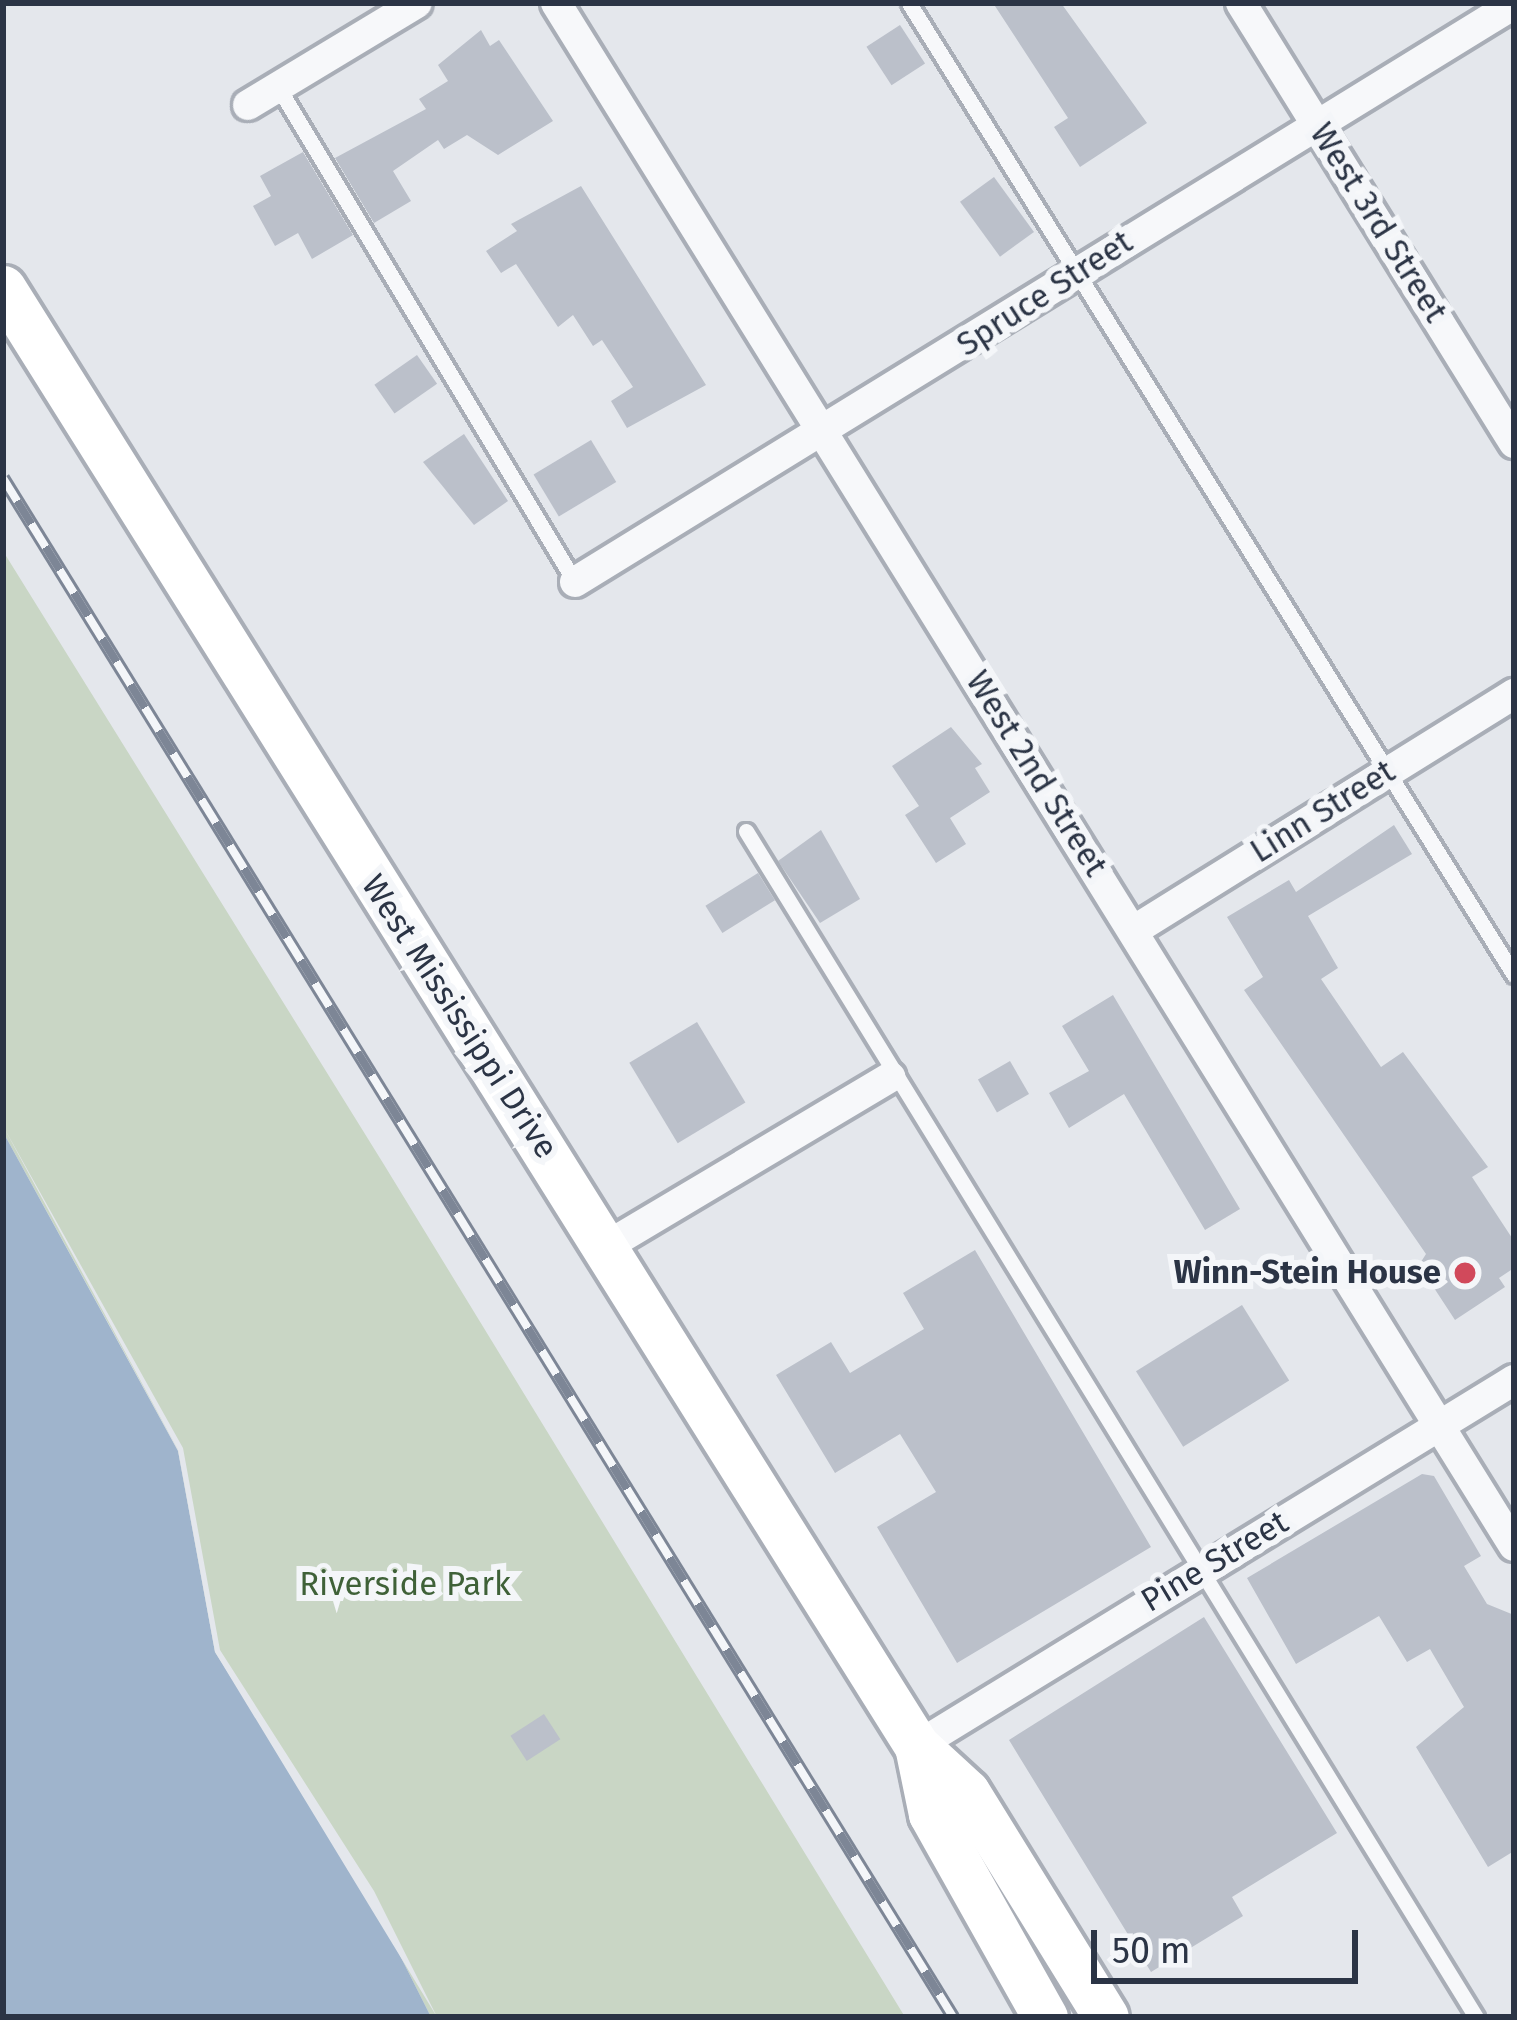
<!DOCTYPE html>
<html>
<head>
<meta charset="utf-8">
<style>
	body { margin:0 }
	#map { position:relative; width:1517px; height:2020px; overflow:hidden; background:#e4e7ec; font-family:"Fira Sans",sans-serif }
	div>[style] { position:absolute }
	.green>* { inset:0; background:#c9d6c5 }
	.water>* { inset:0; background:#9fb4cc }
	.pier>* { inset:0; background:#e4e7ec }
	.building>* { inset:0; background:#bbc0ca; transform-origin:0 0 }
	.roads { filter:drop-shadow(3px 0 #a9aeb7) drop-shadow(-3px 0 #a9aeb7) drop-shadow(0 3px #a9aeb7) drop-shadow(0 -3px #a9aeb7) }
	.service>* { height:15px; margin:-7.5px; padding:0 7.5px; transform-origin:7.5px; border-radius:7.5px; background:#f7f8fa }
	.minor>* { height:30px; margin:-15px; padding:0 15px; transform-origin:15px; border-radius:15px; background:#f7f8fa }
	.primary>* { height:45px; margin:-22.5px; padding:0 22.5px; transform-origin:22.5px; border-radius:22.5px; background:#fff }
	.rail>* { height:14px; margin-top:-7px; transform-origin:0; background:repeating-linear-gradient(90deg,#f4f6f9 0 27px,#7d8696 0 54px); box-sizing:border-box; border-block:3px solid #7d8696 }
	.dots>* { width:33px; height:33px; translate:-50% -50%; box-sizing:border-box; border:6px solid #f4f6f9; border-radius:50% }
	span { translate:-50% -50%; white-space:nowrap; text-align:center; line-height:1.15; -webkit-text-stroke:12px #f4f6f9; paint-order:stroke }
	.street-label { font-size:33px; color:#2b3445 }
	.poi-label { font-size:33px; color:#2b3445; font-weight:700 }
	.right { translate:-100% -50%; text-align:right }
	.park-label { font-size:33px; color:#3f6138 }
	.frame { position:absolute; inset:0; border:6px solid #2b3445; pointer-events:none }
	.scale { position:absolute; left:1091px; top:1930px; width:267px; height:54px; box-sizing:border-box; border:6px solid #2b3445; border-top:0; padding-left:15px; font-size:36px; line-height:42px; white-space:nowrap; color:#2b3445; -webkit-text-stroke:9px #f4f6f9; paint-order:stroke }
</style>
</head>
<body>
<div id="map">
	<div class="green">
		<i style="clip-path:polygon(3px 551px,383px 1163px,905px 2017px,431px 2017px,369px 1894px,215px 1652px,178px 1450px,3px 1132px)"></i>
	</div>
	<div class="water">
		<i style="clip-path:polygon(3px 1132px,178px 1451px,215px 1652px,369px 1894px,431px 2017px,3px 2017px)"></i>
	</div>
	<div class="pier">
		<i style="clip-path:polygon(3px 1126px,183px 1448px,220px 1650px,374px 1891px,437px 2017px,215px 1652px,178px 1450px)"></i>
	</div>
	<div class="building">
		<i style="clip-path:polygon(993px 3px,1061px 3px,1147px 123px,1080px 167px,1054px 127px,1068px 118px)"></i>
		<i style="left:900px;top:25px;width:46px;height:40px;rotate:57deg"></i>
		<i style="clip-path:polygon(481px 30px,490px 46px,499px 40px,553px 121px,498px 155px,467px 135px,444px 149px,438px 140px,393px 171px,411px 201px,374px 223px,335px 158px,426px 109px,419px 99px,448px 81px,438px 65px)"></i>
		<i style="clip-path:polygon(303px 152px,353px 235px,312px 259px,298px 233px,275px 246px,253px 206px,271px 196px,260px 176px)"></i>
		<i style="left:994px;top:177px;width:68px;height:42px;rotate:54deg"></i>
		<i style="clip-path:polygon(581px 186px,706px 385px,627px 428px,611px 401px,633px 387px,602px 340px,593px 346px,573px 315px,558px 327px,516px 264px,501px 273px,486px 251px,517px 231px,511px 224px)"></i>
		<i style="left:417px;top:355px;width:35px;height:52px;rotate:55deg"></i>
		<i style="clip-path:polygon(464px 434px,508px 501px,474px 525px,423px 462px)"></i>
		<i style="left:591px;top:440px;width:49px;height:67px;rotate:59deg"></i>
		<i style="clip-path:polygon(951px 727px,982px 764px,975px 768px,990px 792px,950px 818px,966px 844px,936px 863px,905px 815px,919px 806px,892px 766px)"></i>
		<i style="clip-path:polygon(1394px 825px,1412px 854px,1308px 916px,1338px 968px,1321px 979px,1381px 1067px,1403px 1052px,1488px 1167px,1472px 1177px,1514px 1241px,1514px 1268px,1499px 1278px,1505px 1287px,1455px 1320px,1419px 1265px,1426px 1254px,1244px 990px,1263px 977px,1227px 917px,1289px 880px,1296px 892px)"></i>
		<i style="clip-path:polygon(821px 830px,860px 899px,820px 923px,778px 861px)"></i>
		<i style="left:758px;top:873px;width:32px;height:62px;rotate:58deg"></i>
		<i style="clip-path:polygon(1113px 995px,1240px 1209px,1205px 1230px,1124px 1094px,1069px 1128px,1049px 1093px,1089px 1071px,1062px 1026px)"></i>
		<i style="left:697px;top:1022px;width:94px;height:79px;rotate:59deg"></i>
		<i style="left:1010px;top:1061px;width:38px;height:37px;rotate:60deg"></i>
		<i style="clip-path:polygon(975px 1250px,1151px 1547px,957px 1663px,877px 1527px,936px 1492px,900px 1434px,835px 1473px,776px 1375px,831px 1342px,850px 1373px,924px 1329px,903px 1293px)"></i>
		<i style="left:1242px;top:1305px;width:89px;height:125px;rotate:58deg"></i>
		<i style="clip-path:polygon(1422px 1474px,1434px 1476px,1481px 1556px,1464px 1566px,1487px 1604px,1514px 1615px,1514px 1851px,1488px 1867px,1416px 1747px,1464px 1707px,1430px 1649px,1407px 1662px,1379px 1616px,1296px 1664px,1247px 1578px)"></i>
		<i style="clip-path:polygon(1204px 1617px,1337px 1833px,1232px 1897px,1243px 1916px,1151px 1972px,1009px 1740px)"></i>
		<i style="left:544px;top:1714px;width:30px;height:40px;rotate:57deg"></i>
	</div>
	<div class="roads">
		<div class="service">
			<i style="left:909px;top:3px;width:1145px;rotate:58.1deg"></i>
			<i style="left:278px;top:87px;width:577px;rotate:59.04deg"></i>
			<i style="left:746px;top:831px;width:1393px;rotate:58.39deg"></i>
		</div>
		<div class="minor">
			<i style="left:556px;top:3px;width:1816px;rotate:58.17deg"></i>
			<i style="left:1241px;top:3px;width:518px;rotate:58.18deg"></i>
			<i style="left:248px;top:105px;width:197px;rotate:-31.1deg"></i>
			<i style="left:575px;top:582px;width:1103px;rotate:-31.61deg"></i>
			<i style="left:1133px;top:931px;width:449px;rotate:-31.9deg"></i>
			<i style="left:607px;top:1246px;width:330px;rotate:-30.8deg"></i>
			<i style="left:917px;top:1746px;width:700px;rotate:-31.51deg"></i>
		</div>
		<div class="primary">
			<i style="left:3px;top:288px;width:1721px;rotate:57.92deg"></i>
			<i style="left:917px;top:1746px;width:68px;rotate:42.6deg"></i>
			<i style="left:967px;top:1792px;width:264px;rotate:58.3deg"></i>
			<i style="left:917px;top:1746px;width:69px;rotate:78.4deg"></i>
			<i style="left:931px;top:1814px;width:233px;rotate:60.7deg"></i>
		</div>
	</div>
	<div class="rail">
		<i style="left:3px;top:478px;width:1809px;rotate:58.31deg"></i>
	</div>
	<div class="dots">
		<i style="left:1465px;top:1273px;background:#d1495b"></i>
	</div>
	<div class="street-label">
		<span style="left:1378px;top:223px;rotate:58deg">West 3rd Street</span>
		<span style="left:1045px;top:294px;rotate:-33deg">Spruce Street</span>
		<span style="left:1036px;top:774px;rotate:58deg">West 2nd Street</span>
		<span style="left:1323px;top:812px;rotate:-32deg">Linn Street</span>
		<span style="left:459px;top:1017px;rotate:57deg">West Mississippi Drive</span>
		<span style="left:1215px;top:1562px;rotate:-31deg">Pine Street</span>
	</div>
	<div class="poi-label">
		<span class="right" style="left:1441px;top:1273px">Winn-Stein House</span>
	</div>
	<div class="park-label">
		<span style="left:405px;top:1585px">Riverside Park</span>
	</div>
	<div class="frame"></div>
	<div class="scale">50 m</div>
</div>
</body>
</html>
